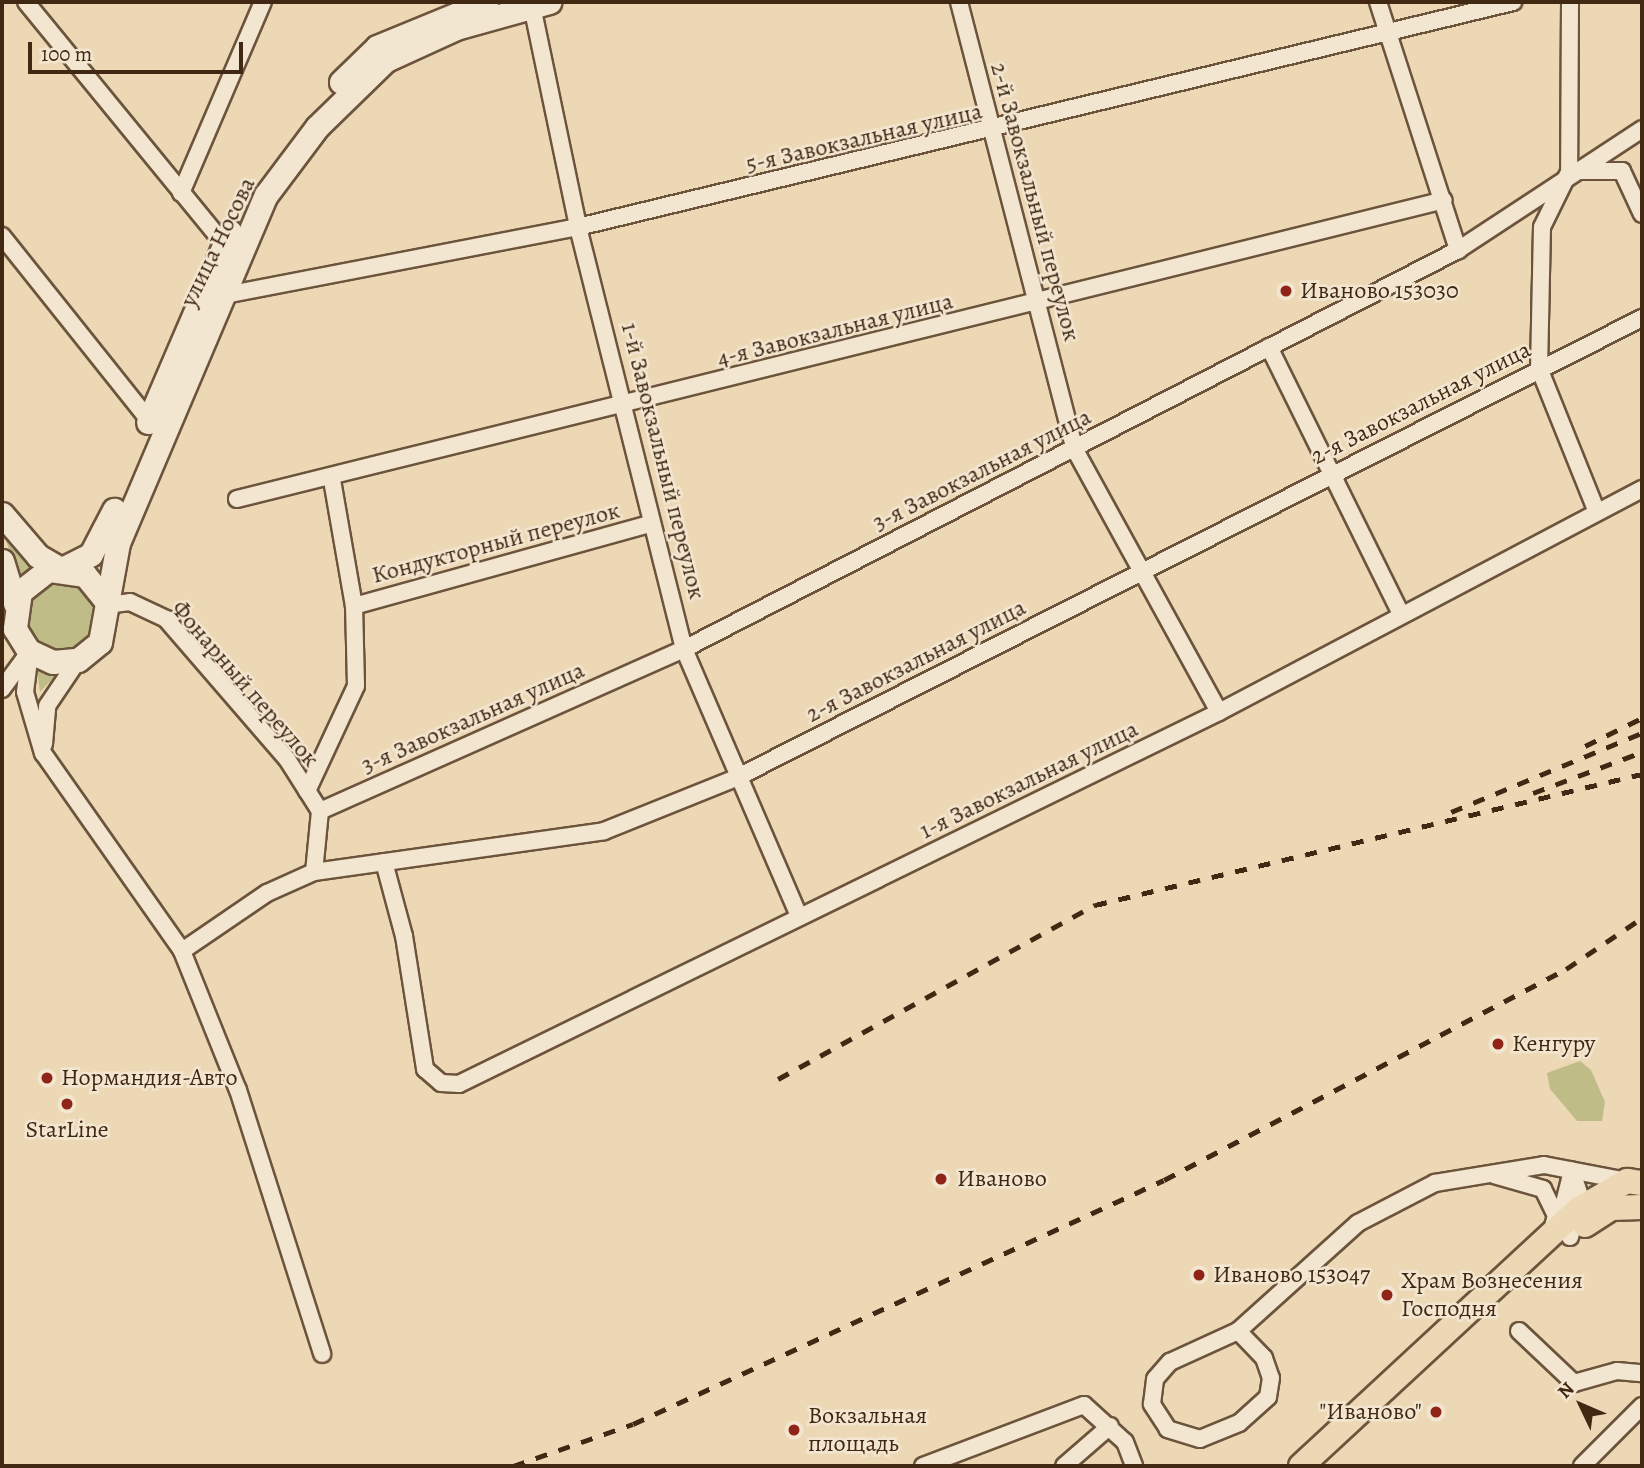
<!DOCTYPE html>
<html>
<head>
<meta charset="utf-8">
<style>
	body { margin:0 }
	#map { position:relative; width:1644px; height:1468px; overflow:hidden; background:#edd8b6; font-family:Alegreya,serif }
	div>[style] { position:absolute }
	.green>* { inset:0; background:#c0bc88 }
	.round { border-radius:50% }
	.roads { filter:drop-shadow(2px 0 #6c543c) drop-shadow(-2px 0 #6c543c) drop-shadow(0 2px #6c543c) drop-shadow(0 -2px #6c543c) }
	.street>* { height:16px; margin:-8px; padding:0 8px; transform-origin:8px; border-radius:8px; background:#f3e6d0 }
	.secondary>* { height:23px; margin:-11.5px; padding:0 11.5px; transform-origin:11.5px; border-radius:11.5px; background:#f3e6d0 }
	.primary>* { height:24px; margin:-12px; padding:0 12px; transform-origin:12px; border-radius:12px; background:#edd8b6 }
	.rail>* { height:4.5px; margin-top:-2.25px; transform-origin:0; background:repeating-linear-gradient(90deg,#412813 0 12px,transparent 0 24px) }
	.dots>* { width:19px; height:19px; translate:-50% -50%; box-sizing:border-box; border:4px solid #f3e6d0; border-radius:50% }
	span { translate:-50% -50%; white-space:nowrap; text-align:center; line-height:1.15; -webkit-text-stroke:5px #f3e6d0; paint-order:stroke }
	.street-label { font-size:24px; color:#412813 }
	.poi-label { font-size:24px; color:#412813 }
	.left { translate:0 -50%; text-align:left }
	.right { translate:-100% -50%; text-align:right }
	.frame { position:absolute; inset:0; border:4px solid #412813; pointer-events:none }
	.north { position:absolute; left:1546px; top:1370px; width:70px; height:70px; -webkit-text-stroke:5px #f3e6d0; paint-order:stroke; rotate:314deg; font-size:19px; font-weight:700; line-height:28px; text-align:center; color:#412813 }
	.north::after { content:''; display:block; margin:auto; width:24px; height:32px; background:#412813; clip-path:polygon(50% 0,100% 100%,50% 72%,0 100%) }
	.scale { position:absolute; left:28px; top:42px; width:215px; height:32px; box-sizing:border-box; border:4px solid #412813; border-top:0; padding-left:9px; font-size:21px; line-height:24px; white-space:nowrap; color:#412813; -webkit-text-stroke:5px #f3e6d0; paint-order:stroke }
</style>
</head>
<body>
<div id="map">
	<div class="green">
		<i style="clip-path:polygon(2px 530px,33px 567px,19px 577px)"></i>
		<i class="round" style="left:27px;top:583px;width:68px;height:68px"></i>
		<i style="clip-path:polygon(37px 671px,56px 675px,40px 692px)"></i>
		<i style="clip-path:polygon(1580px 1061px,1591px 1070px,1605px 1102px,1602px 1121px,1577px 1121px,1550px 1089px,1547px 1073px)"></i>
	</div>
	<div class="roads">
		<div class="street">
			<i style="left:26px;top:2px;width:313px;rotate:50.7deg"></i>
			<i style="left:959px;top:2px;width:461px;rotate:75.5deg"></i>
			<i style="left:1074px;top:448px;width:301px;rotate:61.2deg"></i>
			<i style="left:1378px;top:2px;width:261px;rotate:72.1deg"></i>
			<i style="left:1570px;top:2px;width:170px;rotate:90.3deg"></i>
			<i style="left:1569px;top:172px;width:61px;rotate:116.1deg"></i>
			<i style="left:1542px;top:227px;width:141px;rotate:91.2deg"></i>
			<i style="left:1539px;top:368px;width:153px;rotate:68.1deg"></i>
			<i style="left:532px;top:6px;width:226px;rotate:78.2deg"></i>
			<i style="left:578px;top:227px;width:435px;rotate:75.9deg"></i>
			<i style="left:684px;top:649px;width:291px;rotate:66.7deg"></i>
			<i style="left:1572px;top:171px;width:50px"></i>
			<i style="left:1622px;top:171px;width:47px;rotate:65.1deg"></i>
			<i style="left:181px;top:193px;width:208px;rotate:-66.8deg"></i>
			<i style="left:2px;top:236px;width:236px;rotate:51.4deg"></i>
			<i style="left:220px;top:296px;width:365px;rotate:-10.9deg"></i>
			<i style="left:578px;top:227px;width:962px;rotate:-13.53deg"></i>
			<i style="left:1269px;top:347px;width:298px;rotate:63.7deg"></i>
			<i style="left:237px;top:499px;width:1243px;rotate:-13.91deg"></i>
			<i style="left:106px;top:605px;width:24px;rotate:-7deg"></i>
			<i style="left:130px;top:602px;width:40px;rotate:25deg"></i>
			<i style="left:166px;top:619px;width:185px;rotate:49.2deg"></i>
			<i style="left:287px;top:759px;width:62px;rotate:57.6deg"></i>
			<i style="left:320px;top:811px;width:61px;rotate:95.6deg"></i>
			<i style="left:354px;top:606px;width:307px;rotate:-15.5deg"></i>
			<i style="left:30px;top:652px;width:40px;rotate:97.1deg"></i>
			<i style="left:25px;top:692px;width:64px;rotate:73.6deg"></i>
			<i style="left:43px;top:753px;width:242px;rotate:54.9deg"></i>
			<i style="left:182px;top:951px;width:150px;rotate:68.1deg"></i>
			<i style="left:238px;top:1090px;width:277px;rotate:72.3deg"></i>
			<i style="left:2px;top:689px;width:42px;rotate:-53.7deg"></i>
			<i style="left:44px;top:744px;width:38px;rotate:-85deg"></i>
			<i style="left:47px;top:706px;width:55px;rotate:-56deg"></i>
			<i style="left:307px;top:791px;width:116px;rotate:-65deg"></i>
			<i style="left:356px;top:686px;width:80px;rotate:-91.4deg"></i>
			<i style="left:354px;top:606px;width:128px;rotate:-99.9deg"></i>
			<i style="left:320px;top:811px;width:398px;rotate:-24deg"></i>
			<i style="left:684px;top:649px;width:871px;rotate:-27.27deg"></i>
			<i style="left:1458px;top:250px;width:220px;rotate:-33.3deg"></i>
			<i style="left:384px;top:862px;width:77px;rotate:74.9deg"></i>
			<i style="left:404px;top:936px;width:135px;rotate:81deg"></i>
			<i style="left:425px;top:1069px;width:21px;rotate:41deg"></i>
			<i style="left:441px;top:1083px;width:18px;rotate:3deg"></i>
			<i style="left:459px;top:1084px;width:846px;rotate:-26.08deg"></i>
			<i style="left:1219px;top:712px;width:478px;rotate:-27.8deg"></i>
			<i style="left:182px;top:951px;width:103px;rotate:-34.3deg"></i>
			<i style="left:267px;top:893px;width:51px;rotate:-24.1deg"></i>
			<i style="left:314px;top:872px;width:293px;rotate:-8deg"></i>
			<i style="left:604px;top:831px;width:144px;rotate:-21.9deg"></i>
			<i style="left:738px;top:777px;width:1014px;rotate:-26.92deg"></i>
			<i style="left:1494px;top:1175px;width:51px;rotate:15.9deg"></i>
			<i style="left:1543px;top:1189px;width:30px;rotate:64deg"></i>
			<i style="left:1556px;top:1216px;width:18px;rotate:106deg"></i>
			<i style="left:1559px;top:1223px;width:54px;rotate:-76deg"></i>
			<i style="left:1570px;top:1237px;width:42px;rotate:-76.3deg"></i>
			<i style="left:1580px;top:1196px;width:26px;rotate:-108deg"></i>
			<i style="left:1238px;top:1331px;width:161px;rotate:-42deg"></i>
			<i style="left:1358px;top:1223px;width:87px;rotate:-27.5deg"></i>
			<i style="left:1435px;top:1183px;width:110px;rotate:-9.4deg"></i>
			<i style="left:1544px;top:1165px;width:85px;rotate:10.9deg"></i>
			<i style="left:1238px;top:1331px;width:37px;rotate:46deg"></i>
			<i style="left:1264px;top:1358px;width:21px;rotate:71deg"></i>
			<i style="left:1271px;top:1378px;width:19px;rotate:99deg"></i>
			<i style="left:1268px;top:1397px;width:39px;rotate:138deg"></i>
			<i style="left:1239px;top:1423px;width:42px;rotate:157.7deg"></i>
			<i style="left:1200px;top:1439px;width:34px;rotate:-163deg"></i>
			<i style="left:1168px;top:1429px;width:30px;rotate:-123deg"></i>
			<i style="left:1152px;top:1404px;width:25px;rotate:-83deg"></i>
			<i style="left:1155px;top:1379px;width:23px;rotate:-49deg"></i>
			<i style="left:1170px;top:1362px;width:75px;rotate:-24.5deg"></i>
			<i style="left:1519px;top:1331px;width:76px;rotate:43.4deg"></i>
			<i style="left:1574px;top:1383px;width:45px;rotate:-15.6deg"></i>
			<i style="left:1617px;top:1371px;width:25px;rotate:5deg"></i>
			<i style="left:923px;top:1466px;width:172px;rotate:-20.8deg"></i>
			<i style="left:1084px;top:1405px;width:55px;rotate:42.1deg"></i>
			<i style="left:1125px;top:1442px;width:26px;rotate:69deg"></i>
			<i style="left:1064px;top:1466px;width:61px;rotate:-41deg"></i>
			<i style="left:1582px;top:1466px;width:85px;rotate:-45deg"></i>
		</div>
		<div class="secondary">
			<i style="left:341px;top:82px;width:50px;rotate:-44.2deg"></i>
			<i style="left:377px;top:47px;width:118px;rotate:-22.4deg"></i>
			<i style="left:148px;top:422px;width:207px;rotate:-66.7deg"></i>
			<i style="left:2px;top:514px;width:55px;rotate:49.4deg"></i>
			<i style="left:38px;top:556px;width:24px;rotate:30deg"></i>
			<i style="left:2px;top:561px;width:44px;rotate:72.8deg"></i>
			<i style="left:64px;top:568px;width:30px;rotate:-27deg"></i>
			<i style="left:91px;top:554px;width:50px;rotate:-62.4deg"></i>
			<i style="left:106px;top:601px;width:33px;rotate:-129deg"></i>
			<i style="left:85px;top:575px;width:37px;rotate:-172deg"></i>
			<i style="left:48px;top:570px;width:36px;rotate:142deg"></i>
			<i style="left:20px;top:592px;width:37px;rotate:98deg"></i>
			<i style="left:15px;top:629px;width:26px;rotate:58deg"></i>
			<i style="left:29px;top:651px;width:26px;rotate:25deg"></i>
			<i style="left:53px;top:662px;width:25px;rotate:-5deg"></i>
			<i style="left:78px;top:660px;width:28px;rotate:-39deg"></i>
			<i style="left:100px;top:642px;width:101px;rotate:-79.7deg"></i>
			<i style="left:118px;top:543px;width:378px;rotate:-67deg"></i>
			<i style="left:266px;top:195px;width:85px;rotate:-53.1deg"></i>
			<i style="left:317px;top:127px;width:96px;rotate:-44.2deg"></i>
			<i style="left:386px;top:60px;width:77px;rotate:-24.6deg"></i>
			<i style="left:456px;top:28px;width:97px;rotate:-15.6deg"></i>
		</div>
		<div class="primary">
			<i style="left:1585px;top:1225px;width:31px;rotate:-33deg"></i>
			<i style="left:1611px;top:1208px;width:31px;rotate:-2deg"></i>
			<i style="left:1301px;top:1466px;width:379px;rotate:-42.8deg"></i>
			<i style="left:1579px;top:1209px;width:56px;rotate:-30.3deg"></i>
			<i style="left:1627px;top:1181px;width:15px;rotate:8deg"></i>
		</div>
	</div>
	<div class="rail">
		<i style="left:1585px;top:746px;width:64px;rotate:-26.2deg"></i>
		<i style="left:1533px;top:793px;width:116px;rotate:-20.6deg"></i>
		<i style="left:1451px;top:812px;width:207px;rotate:-22.5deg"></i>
		<i style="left:778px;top:1079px;width:362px;rotate:-28.8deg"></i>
		<i style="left:1095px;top:905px;width:562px;rotate:-13.47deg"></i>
		<i style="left:513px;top:1466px;width:127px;rotate:-19.3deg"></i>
		<i style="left:633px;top:1424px;width:584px;rotate:-24.68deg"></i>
		<i style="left:1164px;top:1180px;width:454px;rotate:-27.7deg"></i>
		<i style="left:1566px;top:969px;width:92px;rotate:-33.9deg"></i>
	</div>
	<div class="dots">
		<i style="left:1286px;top:291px;background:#8f2418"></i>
		<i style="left:1498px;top:1044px;background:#8f2418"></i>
		<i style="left:47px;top:1078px;background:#8f2418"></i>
		<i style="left:67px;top:1104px;background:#8f2418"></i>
		<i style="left:941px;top:1179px;background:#8f2418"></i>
		<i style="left:1199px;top:1275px;background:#8f2418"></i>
		<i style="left:1387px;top:1295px;background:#8f2418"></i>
		<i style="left:1436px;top:1412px;background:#8f2418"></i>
		<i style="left:794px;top:1430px;background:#8f2418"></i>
	</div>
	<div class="street-label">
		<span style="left:864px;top:138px;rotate:-13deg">5-я Завокзальная улица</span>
		<span style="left:1035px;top:202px;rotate:75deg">2-й Завокзальный переулок</span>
		<span style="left:218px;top:242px;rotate:-64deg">улица Носова</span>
		<span style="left:835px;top:330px;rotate:-14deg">4-я Завокзальная улица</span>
		<span style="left:1421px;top:403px;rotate:-27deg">2-я Завокзальная улица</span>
		<span style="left:663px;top:461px;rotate:76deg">1-й Завокзальный переулок</span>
		<span style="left:982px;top:470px;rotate:-27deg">3-я Завокзальная улица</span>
		<span style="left:496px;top:543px;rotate:-15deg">Кондукторный переулок</span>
		<span style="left:916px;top:661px;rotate:-27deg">2-я Завокзальная улица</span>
		<span style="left:245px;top:684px;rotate:49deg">Фонарный переулок</span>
		<span style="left:473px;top:718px;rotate:-24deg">3-я Завокзальная улица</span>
		<span style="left:1029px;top:780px;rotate:-26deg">1-я Завокзальная улица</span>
	</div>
	<div class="poi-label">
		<span class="left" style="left:1300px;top:291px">Иваново 153030</span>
		<span class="left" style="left:1512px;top:1044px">Кенгуру</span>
		<span class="left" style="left:61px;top:1078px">Нормандия-Авто</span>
		<span style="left:67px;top:1130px">StarLine</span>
		<span class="left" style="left:957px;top:1179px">Иваново</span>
		<span class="left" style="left:1213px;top:1275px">Иваново 153047</span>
		<span class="left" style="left:1401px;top:1295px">Храм Вознесения<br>Господня</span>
		<span class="right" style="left:1422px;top:1412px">"Иваново"</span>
		<span class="left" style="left:808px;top:1430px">Вокзальная<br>площадь</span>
	</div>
	<div class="frame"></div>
	<div class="north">N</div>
	<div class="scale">100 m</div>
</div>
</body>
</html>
